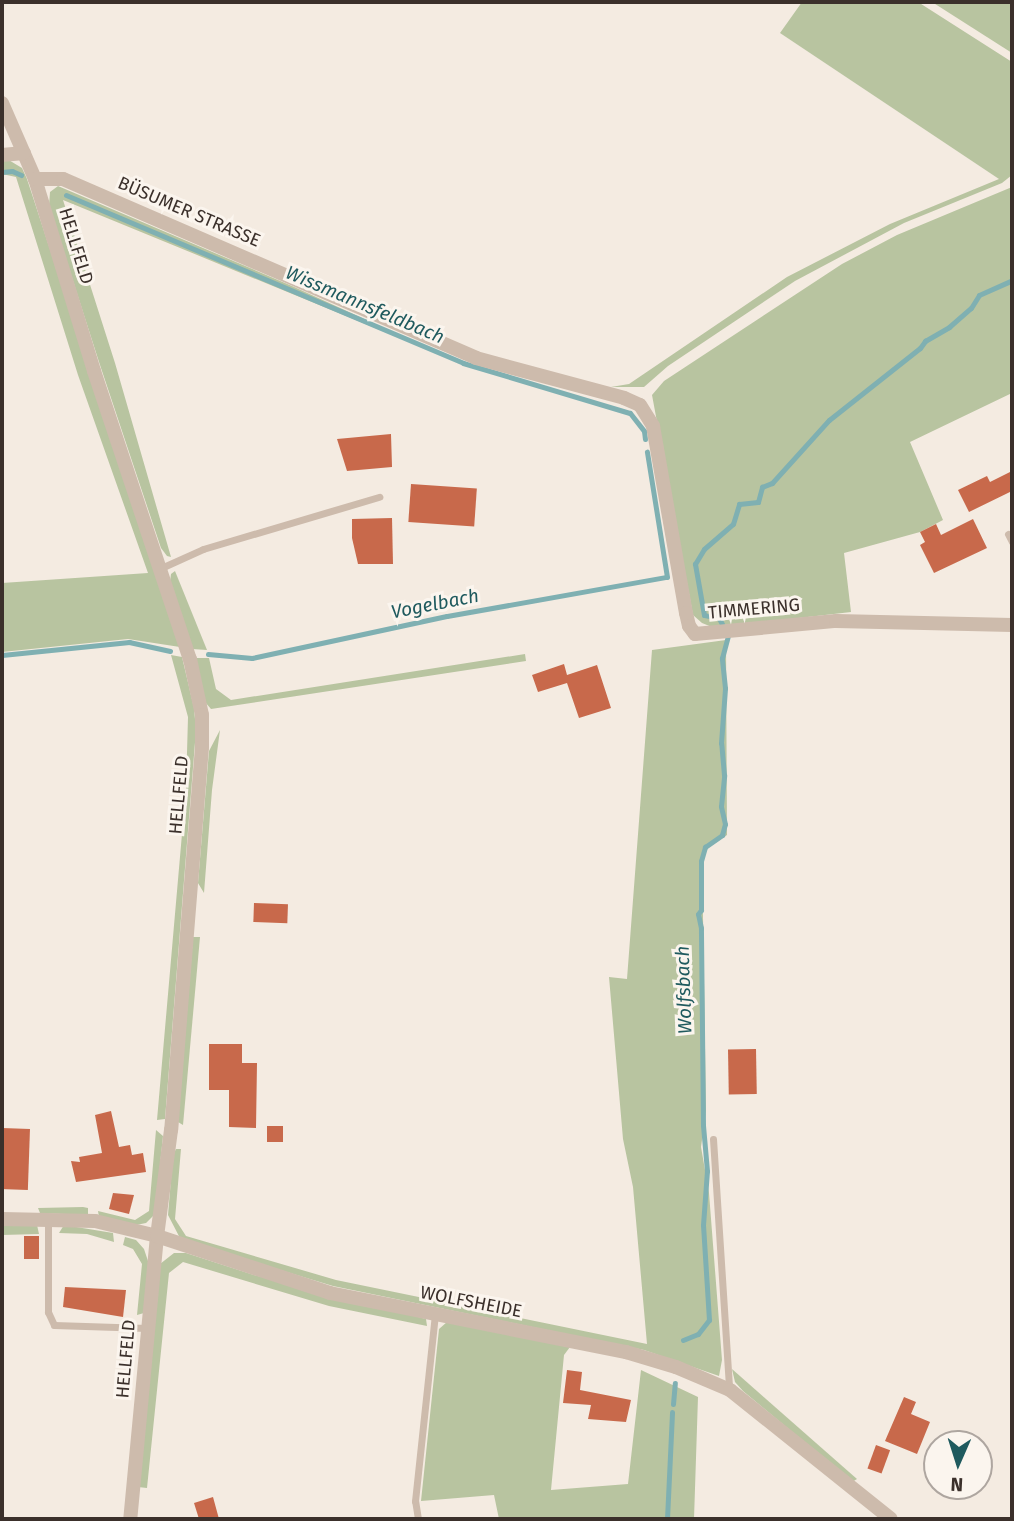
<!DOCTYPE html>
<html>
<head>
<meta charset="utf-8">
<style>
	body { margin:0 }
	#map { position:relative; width:1014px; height:1521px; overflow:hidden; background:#f4ebe1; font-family:"Fira Sans",sans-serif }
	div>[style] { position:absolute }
	.green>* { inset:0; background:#b8c4a0 }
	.stream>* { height:5px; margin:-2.5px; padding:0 2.5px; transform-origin:2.5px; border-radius:2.5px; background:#7fb0b2 }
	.building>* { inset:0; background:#c8694b; transform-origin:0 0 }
	.service>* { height:7px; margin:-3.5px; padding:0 3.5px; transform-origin:3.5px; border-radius:3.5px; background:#cdbbac }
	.minor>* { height:14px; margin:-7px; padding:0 7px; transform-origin:7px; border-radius:7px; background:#cdbbac }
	span { translate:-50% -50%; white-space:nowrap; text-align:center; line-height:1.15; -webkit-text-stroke:6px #fbf5ee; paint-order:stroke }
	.street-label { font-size:18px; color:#3b302b }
	.water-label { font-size:19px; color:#1f5a5e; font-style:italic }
	.frame { position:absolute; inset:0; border:4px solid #3b302b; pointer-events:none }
	.north { position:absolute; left:923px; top:1430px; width:70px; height:70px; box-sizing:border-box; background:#fbf5ee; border:2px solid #aea6a0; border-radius:50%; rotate:183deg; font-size:19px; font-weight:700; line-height:28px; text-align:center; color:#3b302b }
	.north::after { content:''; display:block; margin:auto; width:24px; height:32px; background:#1f5a5e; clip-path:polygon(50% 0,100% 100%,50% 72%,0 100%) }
</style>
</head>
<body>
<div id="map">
	<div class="green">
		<i style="clip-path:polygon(802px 2px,918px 2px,1012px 62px,1012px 175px,1002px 183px,904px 223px,795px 281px,668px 366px,644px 387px,611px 387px,629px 384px,787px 277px,890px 224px,999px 179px,780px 33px)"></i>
		<i style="clip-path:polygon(932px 2px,1012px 2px,1012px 53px)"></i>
		<i style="clip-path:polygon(2px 159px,7px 159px,22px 168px,27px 179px,180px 647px,128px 639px,2px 652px,2px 583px,148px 573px,78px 375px,16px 177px,2px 174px)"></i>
		<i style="clip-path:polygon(58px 186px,292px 286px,463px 364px,63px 200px,115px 363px,171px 557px,167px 556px,161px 548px,100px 365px,49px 206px,50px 192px)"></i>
		<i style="clip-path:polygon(1012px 187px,1012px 393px,910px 442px,943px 520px,920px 532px,844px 553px,851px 612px,730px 626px,712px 627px,702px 623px,693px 615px,652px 395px,664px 381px,842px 264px,897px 235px)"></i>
		<i style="clip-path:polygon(175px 571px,207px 650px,192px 649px,170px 582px,171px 574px)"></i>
		<i style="clip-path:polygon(726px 640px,727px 835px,702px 852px,706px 1111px,701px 1147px,709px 1193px,722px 1360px,719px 1376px,644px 1350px,333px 1286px,181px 1240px,168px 1215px,173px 1155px,176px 1149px,181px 1149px,175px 1219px,186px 1236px,336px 1280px,647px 1344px,633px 1187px,623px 1139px,609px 977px,627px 979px,652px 650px)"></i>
		<i style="clip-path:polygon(525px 654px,526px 661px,211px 709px,205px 702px,195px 658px,209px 658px,216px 689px,231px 700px)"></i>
		<i style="clip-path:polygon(171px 655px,182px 657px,194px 708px,196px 730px,165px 1119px,157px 1120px,186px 788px,188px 717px)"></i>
		<i style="clip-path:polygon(220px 730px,212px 790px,204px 893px,198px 883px,209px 751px)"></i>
		<i style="clip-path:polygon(193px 937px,200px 937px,183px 1125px,178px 1122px)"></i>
		<i style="clip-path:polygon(156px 1130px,163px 1136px,155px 1214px,146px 1223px,136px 1225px,99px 1217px,98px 1211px,135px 1220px,149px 1211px)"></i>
		<i style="clip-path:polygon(83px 1207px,88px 1208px,88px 1215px,40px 1213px,38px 1208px)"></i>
		<i style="clip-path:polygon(2px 1225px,37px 1225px,39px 1234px,2px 1235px)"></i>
		<i style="clip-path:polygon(64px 1225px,113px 1233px,114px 1242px,87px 1234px,59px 1233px)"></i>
		<i style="clip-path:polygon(125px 1237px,136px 1240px,144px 1249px,149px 1264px,144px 1313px,137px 1315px,142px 1264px,133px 1249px,123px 1245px)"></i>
		<i style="clip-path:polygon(174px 1253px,186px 1253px,254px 1275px,426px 1319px,427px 1326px,329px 1306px,183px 1262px,169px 1273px,147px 1488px,138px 1487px,160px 1264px)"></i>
		<i style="clip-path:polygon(447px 1322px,570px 1347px,564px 1355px,551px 1490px,628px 1484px,641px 1370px,698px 1397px,694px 1519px,499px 1519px,494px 1495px,421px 1501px,439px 1329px)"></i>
		<i style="clip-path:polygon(732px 1369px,857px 1479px,852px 1482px,743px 1391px,735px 1382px)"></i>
	</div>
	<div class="stream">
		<i style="left:2px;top:172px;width:10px;rotate:-6deg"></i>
		<i style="left:12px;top:171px;width:10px;rotate:24deg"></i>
		<i style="left:66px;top:195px;width:431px;rotate:22.9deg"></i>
		<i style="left:463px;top:363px;width:174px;rotate:16.7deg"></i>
		<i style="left:630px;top:413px;width:23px;rotate:52deg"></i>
		<i style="left:644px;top:431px;width:8px;rotate:83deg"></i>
		<i style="left:722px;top:624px;width:7px;rotate:-117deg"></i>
		<i style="left:719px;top:618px;width:15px;rotate:-169deg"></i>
		<i style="left:704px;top:615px;width:52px;rotate:-100deg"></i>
		<i style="left:695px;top:564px;width:17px;rotate:-59deg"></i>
		<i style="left:704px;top:549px;width:38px;rotate:-41deg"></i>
		<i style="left:733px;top:524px;width:21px;rotate:-73deg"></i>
		<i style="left:739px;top:504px;width:19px;rotate:-6deg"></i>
		<i style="left:758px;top:502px;width:16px;rotate:-75deg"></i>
		<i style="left:762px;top:487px;width:11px;rotate:-22deg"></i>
		<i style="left:772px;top:483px;width:85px;rotate:-47.9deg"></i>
		<i style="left:829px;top:420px;width:116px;rotate:-38.4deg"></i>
		<i style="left:920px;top:348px;width:9px;rotate:-54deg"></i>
		<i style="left:925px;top:341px;width:28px;rotate:-30deg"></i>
		<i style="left:949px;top:327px;width:29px;rotate:-41deg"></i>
		<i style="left:971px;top:308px;width:15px;rotate:-58deg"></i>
		<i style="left:979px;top:295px;width:36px;rotate:-24deg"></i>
		<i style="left:208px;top:654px;width:44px;rotate:5.2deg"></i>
		<i style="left:252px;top:658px;width:199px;rotate:-12.2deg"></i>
		<i style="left:447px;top:616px;width:223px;rotate:-10.1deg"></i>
		<i style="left:667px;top:577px;width:127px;rotate:-99.1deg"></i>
		<i style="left:2px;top:655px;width:128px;rotate:-5.8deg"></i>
		<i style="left:129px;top:642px;width:42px;rotate:12.4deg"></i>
		<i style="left:683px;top:1340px;width:16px;rotate:-22deg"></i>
		<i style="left:698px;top:1334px;width:18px;rotate:-52deg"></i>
		<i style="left:709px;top:1320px;width:95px;rotate:-93.6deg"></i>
		<i style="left:703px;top:1225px;width:54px;rotate:-85.8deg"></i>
		<i style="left:707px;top:1171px;width:46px;rotate:-95deg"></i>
		<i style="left:703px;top:1125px;width:197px;rotate:-90.6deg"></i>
		<i style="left:701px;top:928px;width:14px;rotate:-102deg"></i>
		<i style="left:698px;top:914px;width:5px;rotate:-53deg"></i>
		<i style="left:701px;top:910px;width:49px;rotate:-90deg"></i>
		<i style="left:701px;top:861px;width:15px;rotate:-74deg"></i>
		<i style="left:705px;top:847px;width:21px;rotate:-35deg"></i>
		<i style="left:722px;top:835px;width:11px;rotate:-75deg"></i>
		<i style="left:725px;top:824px;width:18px;rotate:-103deg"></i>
		<i style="left:721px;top:806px;width:31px;rotate:-84deg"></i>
		<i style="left:724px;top:775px;width:32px;rotate:-95deg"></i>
		<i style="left:721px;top:743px;width:55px;rotate:-85.8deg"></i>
		<i style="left:725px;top:688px;width:30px;rotate:-96deg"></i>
		<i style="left:722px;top:658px;width:23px;rotate:-75deg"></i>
		<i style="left:673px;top:1404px;width:21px;rotate:-85deg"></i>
		<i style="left:667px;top:1519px;width:107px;rotate:-87.3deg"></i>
	</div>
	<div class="building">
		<i style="clip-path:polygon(391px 434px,392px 467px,347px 471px,337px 439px)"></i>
		<i style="clip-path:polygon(1012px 471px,1012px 491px,969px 512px,958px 490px,987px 476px,990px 482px)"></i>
		<i style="left:411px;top:484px;width:66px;height:38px;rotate:4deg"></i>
		<i style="clip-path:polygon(392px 518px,393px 564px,358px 564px,352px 538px,352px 519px)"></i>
		<i style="clip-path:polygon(973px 519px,987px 548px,934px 573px,920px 545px,925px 542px,920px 532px,936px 524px,941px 535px)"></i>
		<i style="clip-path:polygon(564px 664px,567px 675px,597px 665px,611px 708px,579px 718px,567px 683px,538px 692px,532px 675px)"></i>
		<i style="left:254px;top:903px;width:34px;height:19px;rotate:2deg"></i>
		<i style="clip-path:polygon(209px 1044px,242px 1044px,242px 1063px,257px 1063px,256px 1128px,229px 1127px,229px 1090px,209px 1090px)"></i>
		<i style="left:756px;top:1049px;width:45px;height:28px;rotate:89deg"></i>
		<i style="clip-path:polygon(111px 1111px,119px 1147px,130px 1145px,132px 1155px,143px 1153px,146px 1172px,76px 1182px,71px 1161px,80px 1162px,79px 1157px,102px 1153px,95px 1115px)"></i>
		<i style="left:267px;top:1126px;width:16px;height:16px"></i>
		<i style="left:2px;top:1128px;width:28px;height:61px;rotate:2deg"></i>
		<i style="clip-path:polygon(113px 1193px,134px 1195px,129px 1214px,109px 1209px)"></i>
		<i style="left:24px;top:1236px;width:15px;height:23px"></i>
		<i style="clip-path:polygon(65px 1287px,126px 1290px,123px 1317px,63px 1307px)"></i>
		<i style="clip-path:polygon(567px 1370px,582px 1372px,580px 1390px,631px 1400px,626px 1422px,588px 1419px,591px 1405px,563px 1403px)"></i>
		<i style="clip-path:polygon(904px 1397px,916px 1402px,911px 1414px,930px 1422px,917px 1454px,885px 1441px)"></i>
		<i style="left:876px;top:1445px;width:15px;height:25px;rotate:20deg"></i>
		<i style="clip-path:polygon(213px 1497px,219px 1519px,199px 1519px,194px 1503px)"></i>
	</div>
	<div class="service">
		<i style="left:1008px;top:534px;width:9px;rotate:63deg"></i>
		<i style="left:161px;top:568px;width:46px;rotate:-24.3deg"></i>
		<i style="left:203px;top:549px;width:184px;rotate:-16.5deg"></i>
		<i style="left:713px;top:1139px;width:251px;rotate:86.3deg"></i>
		<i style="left:48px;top:1219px;width:93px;rotate:90deg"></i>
		<i style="left:48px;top:1312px;width:14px;rotate:65deg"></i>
		<i style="left:54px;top:1325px;width:93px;rotate:1.8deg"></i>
		<i style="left:418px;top:1519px;width:18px;rotate:-99deg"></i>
		<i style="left:415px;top:1501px;width:187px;rotate:-83.9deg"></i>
	</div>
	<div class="minor">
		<i style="left:2px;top:103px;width:83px;rotate:66.5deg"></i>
		<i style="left:35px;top:179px;width:201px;rotate:72.9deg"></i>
		<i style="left:94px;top:371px;width:304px;rotate:71.6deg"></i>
		<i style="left:190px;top:659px;width:57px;rotate:77.9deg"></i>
		<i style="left:202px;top:715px;width:32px;rotate:90deg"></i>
		<i style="left:202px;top:747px;width:384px;rotate:94.6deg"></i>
		<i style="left:171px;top:1130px;width:107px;rotate:97.5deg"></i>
		<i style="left:157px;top:1236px;width:284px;rotate:95.4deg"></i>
		<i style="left:2px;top:155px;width:22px;rotate:-5deg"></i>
		<i style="left:35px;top:179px;width:28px"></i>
		<i style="left:63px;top:179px;width:450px;rotate:23.4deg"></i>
		<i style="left:476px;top:358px;width:153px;rotate:15.1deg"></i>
		<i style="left:624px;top:398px;width:17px;rotate:24deg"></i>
		<i style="left:640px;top:405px;width:25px;rotate:58deg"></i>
		<i style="left:653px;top:426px;width:190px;rotate:80deg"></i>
		<i style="left:686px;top:613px;width:13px;rotate:77deg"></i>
		<i style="left:689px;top:626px;width:10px;rotate:53deg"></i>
		<i style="left:695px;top:634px;width:142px;rotate:-5.3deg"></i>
		<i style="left:836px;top:621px;width:176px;rotate:1.3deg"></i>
		<i style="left:2px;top:1219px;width:93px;rotate:1.2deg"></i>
		<i style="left:95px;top:1221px;width:64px;rotate:13.6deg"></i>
		<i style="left:157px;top:1236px;width:182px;rotate:18.2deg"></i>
		<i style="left:330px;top:1293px;width:302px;rotate:11.3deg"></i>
		<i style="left:626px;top:1352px;width:52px;rotate:16.7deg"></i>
		<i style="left:676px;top:1367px;width:59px;rotate:23.1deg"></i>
		<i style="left:730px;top:1390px;width:206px;rotate:38.7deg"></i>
	</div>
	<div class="street-label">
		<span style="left:189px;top:212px;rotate:23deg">BÜSUMER STRASSE</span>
		<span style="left:76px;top:246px;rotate:73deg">HELLFELD</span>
		<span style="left:754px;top:609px;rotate:-5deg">TIMMERING</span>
		<span style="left:179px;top:795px;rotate:-85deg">HELLFELD</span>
		<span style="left:471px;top:1302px;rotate:11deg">WOLFSHEIDE</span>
		<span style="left:126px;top:1359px;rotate:-85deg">HELLFELD</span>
	</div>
	<div class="water-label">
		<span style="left:365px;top:305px;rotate:23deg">Wissmannsfeldbach</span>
		<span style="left:435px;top:604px;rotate:-11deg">Vogelbach</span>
		<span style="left:684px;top:990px;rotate:-92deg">Wolfsbach</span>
	</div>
	<div class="frame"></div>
	<div class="north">N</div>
</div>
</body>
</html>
